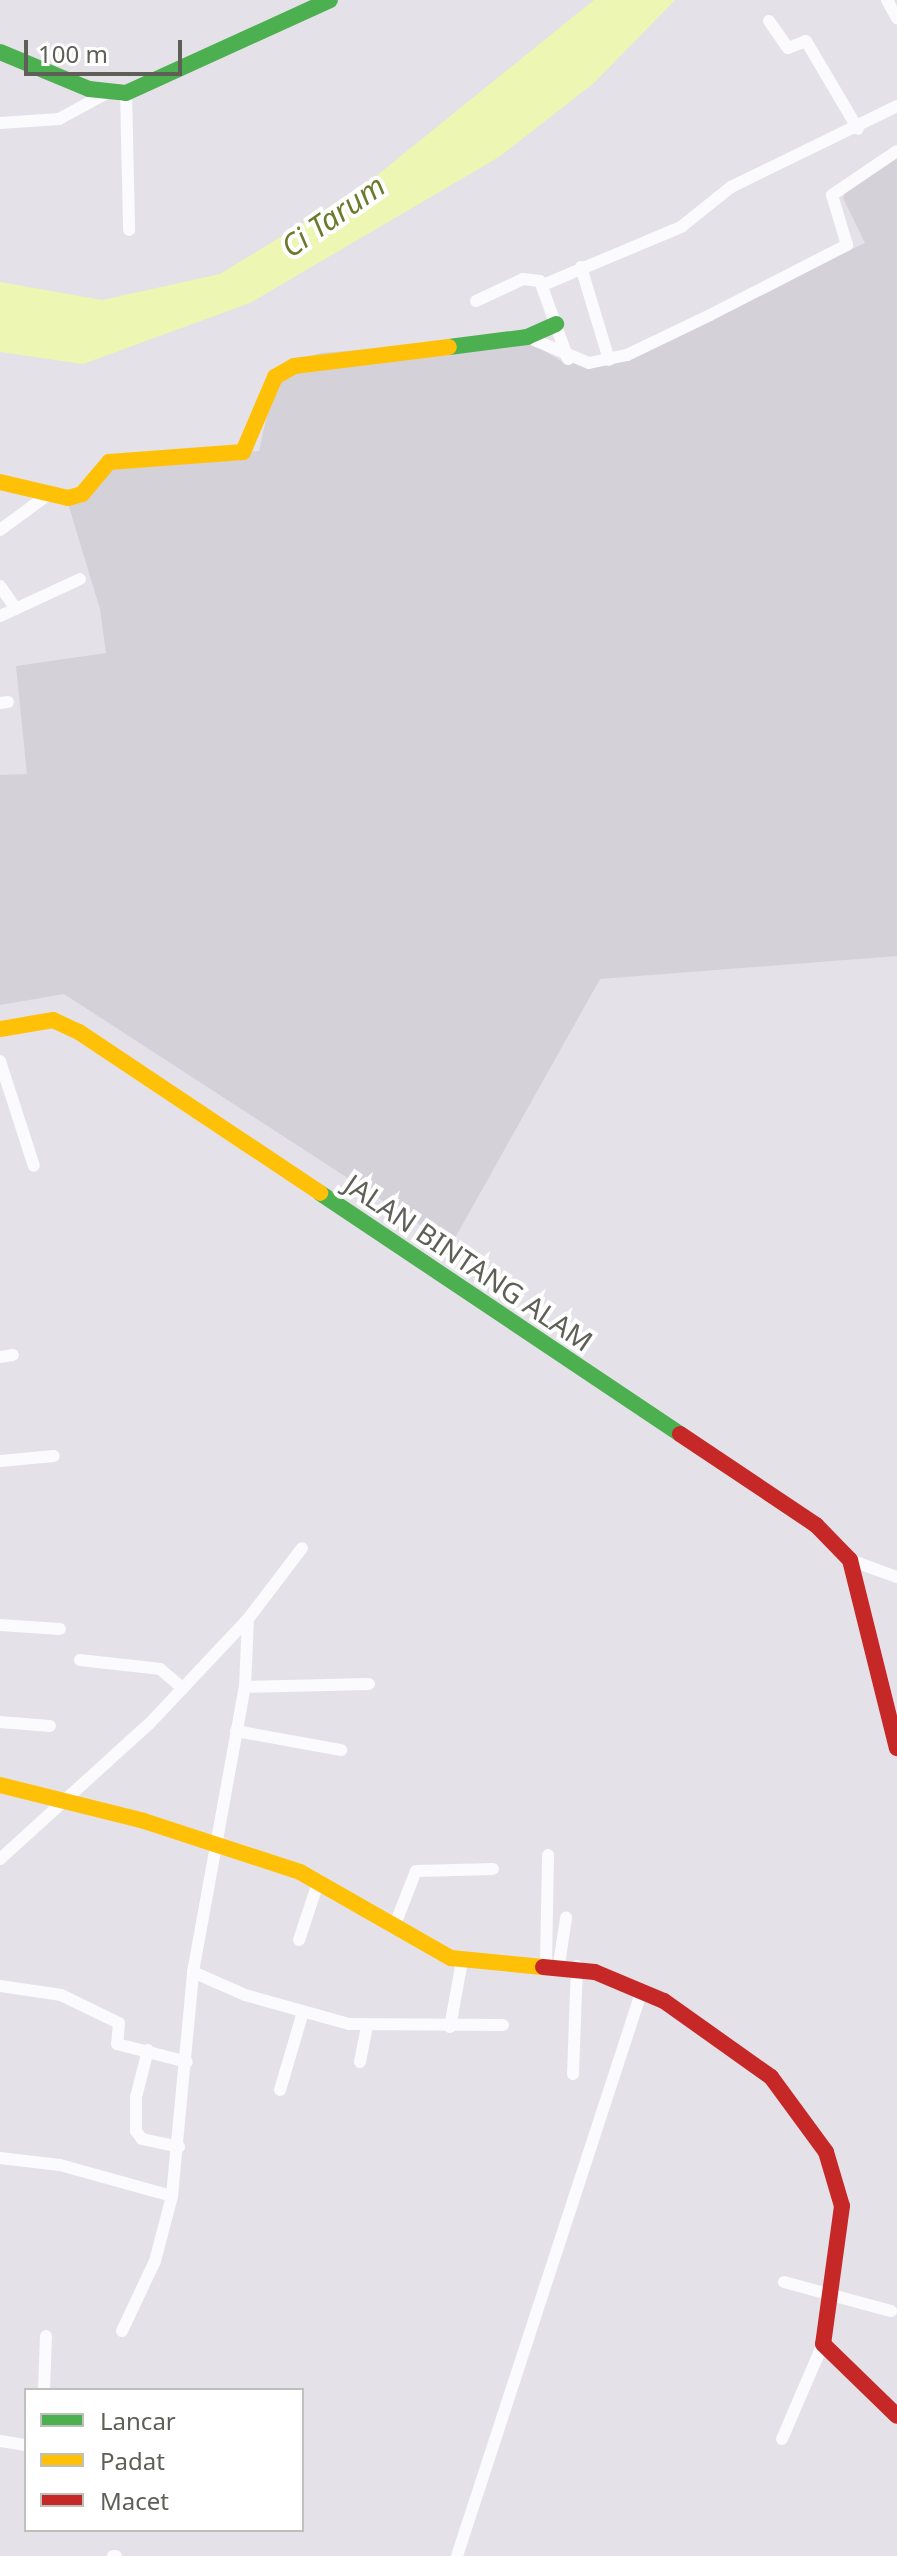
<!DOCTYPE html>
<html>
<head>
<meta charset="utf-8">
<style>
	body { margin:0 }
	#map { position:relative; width:897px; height:2556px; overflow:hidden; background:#e5e1e8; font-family:"Noto Sans",sans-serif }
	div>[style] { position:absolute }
	.industrial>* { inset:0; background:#d4d1d8 }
	.water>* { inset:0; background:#edf6b2 }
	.street>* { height:12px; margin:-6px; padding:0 6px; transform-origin:6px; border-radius:6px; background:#fbfafc }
	.fast>* { height:16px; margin:-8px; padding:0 8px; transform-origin:8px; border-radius:8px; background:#4caf50 }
	.slow>* { height:16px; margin:-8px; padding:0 8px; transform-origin:8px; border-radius:8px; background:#ffc107 }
	.jam>* { height:16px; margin:-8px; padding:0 8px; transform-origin:8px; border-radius:8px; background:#c62828 }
	span { translate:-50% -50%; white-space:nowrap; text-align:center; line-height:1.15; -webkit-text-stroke:8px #fff; paint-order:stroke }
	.street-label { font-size:28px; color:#5e6058 }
	.water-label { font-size:30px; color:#6a7b2b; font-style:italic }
	.legend { position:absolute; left:24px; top:2388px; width:280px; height:144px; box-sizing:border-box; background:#fff; border:2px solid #bfbfbc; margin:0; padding:10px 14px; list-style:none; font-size:24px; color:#5e6058 }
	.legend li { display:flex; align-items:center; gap:16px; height:40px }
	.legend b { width:40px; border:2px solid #bfbfbc }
	.scale { position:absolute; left:24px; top:40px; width:158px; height:36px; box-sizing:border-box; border:4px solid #5e6058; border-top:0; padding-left:10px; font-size:24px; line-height:28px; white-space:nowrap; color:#5e6058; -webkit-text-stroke:6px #fff; paint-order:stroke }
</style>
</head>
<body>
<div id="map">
	<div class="industrial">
		<i style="clip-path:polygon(897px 153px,897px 956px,600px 979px,451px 1245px,64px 994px,0 1005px,0 775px,27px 774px,16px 666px,106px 653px,100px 609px,66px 497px,115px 465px,259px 451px,275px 379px,287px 362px,321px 353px,521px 337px,563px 362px,622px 355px,865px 243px,843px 198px,849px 181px)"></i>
	</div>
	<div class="water">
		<i style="clip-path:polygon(594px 0,675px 0,594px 83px,499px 157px,250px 303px,83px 364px,0 352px,0 282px,102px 300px,220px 274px,365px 185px)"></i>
	</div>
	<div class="street">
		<i style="left:887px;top:0;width:21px;rotate:61deg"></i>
		<i style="left:769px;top:21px;width:33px;rotate:55deg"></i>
		<i style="left:788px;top:48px;width:19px;rotate:-21deg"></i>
		<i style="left:806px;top:41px;width:102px;rotate:59.4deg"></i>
		<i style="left:126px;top:93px;width:137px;rotate:88.7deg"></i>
		<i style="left:0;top:123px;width:59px;rotate:-3.9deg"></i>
		<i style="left:59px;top:119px;width:55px;rotate:-28.4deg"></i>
		<i style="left:581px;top:267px;width:97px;rotate:73.2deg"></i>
		<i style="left:543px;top:285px;width:150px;rotate:-22.8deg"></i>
		<i style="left:681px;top:227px;width:64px;rotate:-38.7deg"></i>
		<i style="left:731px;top:187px;width:185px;rotate:-26deg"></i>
		<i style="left:476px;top:301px;width:52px;rotate:-25.1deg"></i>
		<i style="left:523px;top:279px;width:17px;rotate:7deg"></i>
		<i style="left:540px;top:281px;width:83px;rotate:70.3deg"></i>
		<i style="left:527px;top:337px;width:67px;rotate:22.8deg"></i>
		<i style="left:589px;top:363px;width:39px;rotate:-12deg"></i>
		<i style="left:627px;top:355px;width:92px;rotate:-25.7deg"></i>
		<i style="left:710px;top:315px;width:154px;rotate:-27.1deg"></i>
		<i style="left:847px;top:245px;width:52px;rotate:-106.7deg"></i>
		<i style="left:832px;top:195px;width:78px;rotate:-34.1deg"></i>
		<i style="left:0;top:530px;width:56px;rotate:-36.3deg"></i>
		<i style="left:0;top:586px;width:28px;rotate:55deg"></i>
		<i style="left:0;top:616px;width:88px;rotate:-24.8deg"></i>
		<i style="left:0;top:703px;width:8px;rotate:-7deg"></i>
		<i style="left:0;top:1061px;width:110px;rotate:72.1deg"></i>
		<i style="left:0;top:1357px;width:13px;rotate:-9deg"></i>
		<i style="left:0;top:1461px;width:54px;rotate:-5.3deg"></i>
		<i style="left:850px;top:1560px;width:50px;rotate:19.9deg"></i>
		<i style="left:0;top:1625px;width:60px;rotate:3.8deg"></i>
		<i style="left:80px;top:1660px;width:81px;rotate:6.4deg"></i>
		<i style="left:160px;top:1669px;width:30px;rotate:40deg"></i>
		<i style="left:245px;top:1687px;width:124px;rotate:-1.4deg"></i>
		<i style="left:0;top:1722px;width:50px;rotate:4.6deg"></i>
		<i style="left:236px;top:1731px;width:107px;rotate:10.3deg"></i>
		<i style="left:0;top:1859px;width:202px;rotate:-42.2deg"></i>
		<i style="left:150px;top:1723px;width:143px;rotate:-46.7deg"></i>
		<i style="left:248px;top:1619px;width:89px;rotate:-52.7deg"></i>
		<i style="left:394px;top:1927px;width:60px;rotate:-68.6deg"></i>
		<i style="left:416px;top:1871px;width:77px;rotate:-1.5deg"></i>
		<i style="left:299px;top:1940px;width:63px;rotate:-71.6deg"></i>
		<i style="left:546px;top:1963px;width:108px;rotate:-88.9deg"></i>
		<i style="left:559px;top:1964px;width:47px;rotate:-81.3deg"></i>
		<i style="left:193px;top:1972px;width:57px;rotate:23.9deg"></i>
		<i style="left:245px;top:1995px;width:108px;rotate:15.6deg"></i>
		<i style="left:349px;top:2024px;width:154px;rotate:0.4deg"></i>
		<i style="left:0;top:1986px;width:62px;rotate:8.4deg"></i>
		<i style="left:61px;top:1995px;width:64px;rotate:25.8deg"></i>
		<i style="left:119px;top:2023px;width:21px;rotate:95deg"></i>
		<i style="left:117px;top:2044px;width:72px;rotate:14.4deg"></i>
		<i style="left:450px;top:2027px;width:67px;rotate:-79.7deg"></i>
		<i style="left:148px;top:2050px;width:49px;rotate:104.3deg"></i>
		<i style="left:136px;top:2097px;width:34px;rotate:90deg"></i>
		<i style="left:136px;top:2131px;width:10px;rotate:53deg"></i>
		<i style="left:142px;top:2139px;width:38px;rotate:12deg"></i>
		<i style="left:360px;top:2062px;width:37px;rotate:-79deg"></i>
		<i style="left:573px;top:2074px;width:108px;rotate:-87.9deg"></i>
		<i style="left:280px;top:2090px;width:81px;rotate:-73.6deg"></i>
		<i style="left:0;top:2158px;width:60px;rotate:6.7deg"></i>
		<i style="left:60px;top:2165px;width:116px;rotate:15.5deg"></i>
		<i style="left:784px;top:2282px;width:111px;rotate:15.2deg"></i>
		<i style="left:122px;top:2331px;width:77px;rotate:-64.8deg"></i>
		<i style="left:155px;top:2261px;width:67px;rotate:-75.3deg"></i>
		<i style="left:172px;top:2196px;width:225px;rotate:-84.6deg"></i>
		<i style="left:193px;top:1972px;width:290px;rotate:-79.7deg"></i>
		<i style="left:245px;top:1687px;width:68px;rotate:-87.5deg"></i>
		<i style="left:44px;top:2390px;width:54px;rotate:-87.9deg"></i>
		<i style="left:782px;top:2439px;width:103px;rotate:-66.7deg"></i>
		<i style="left:0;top:2441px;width:26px;rotate:9deg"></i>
		<i style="left:113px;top:2556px;width:3px"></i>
		<i style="left:457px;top:2556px;width:595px;rotate:-71.9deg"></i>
	</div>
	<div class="fast">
		<i style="left:0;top:52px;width:96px;rotate:22.6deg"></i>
		<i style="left:89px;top:89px;width:37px;rotate:6deg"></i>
		<i style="left:126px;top:93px;width:224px;rotate:-24.5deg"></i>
		<i style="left:449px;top:347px;width:79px;rotate:-7.3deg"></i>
		<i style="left:527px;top:337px;width:32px;rotate:-24deg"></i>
		<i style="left:320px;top:1193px;width:433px;rotate:33.8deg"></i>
	</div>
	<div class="slow">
		<i style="left:0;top:482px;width:70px;rotate:13.2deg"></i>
		<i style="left:68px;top:498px;width:15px;rotate:-16deg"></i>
		<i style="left:82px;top:494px;width:42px;rotate:-49.8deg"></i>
		<i style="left:109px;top:462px;width:134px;rotate:-4.3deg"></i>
		<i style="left:243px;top:452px;width:82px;rotate:-66.9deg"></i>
		<i style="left:275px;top:377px;width:22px;rotate:-30deg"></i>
		<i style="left:294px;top:366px;width:156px;rotate:-7deg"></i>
		<i style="left:0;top:1029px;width:54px;rotate:-9.6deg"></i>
		<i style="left:53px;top:1020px;width:29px;rotate:25deg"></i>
		<i style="left:79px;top:1032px;width:290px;rotate:33.7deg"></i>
		<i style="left:0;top:1785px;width:148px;rotate:14deg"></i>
		<i style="left:144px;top:1821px;width:164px;rotate:18.1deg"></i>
		<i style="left:300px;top:1872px;width:174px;rotate:29.7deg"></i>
		<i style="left:451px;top:1958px;width:92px;rotate:5.6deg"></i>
	</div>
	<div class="jam">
		<i style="left:680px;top:1434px;width:164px;rotate:33.8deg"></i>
		<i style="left:816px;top:1525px;width:49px;rotate:45.8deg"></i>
		<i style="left:850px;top:1560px;width:194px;rotate:76deg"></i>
		<i style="left:543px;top:1967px;width:52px;rotate:5.5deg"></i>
		<i style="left:595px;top:1972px;width:75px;rotate:22.8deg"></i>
		<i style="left:664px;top:2001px;width:131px;rotate:35.4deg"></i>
		<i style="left:771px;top:2077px;width:93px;rotate:53.7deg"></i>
		<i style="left:826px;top:2152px;width:56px;rotate:73.5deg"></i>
		<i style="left:842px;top:2206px;width:139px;rotate:97.8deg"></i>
		<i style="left:823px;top:2344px;width:103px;rotate:44.2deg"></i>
	</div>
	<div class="street-label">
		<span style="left:469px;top:1262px;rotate:34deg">JALAN BINTANG ALAM</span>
	</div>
	<div class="water-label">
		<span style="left:333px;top:216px;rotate:-35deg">Ci Tarum</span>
	</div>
	<ul class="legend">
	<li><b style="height:10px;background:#4caf50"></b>Lancar</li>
	<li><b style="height:10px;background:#ffc107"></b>Padat</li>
	<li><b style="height:10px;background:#c62828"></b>Macet</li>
	</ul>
	<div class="scale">100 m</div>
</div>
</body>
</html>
